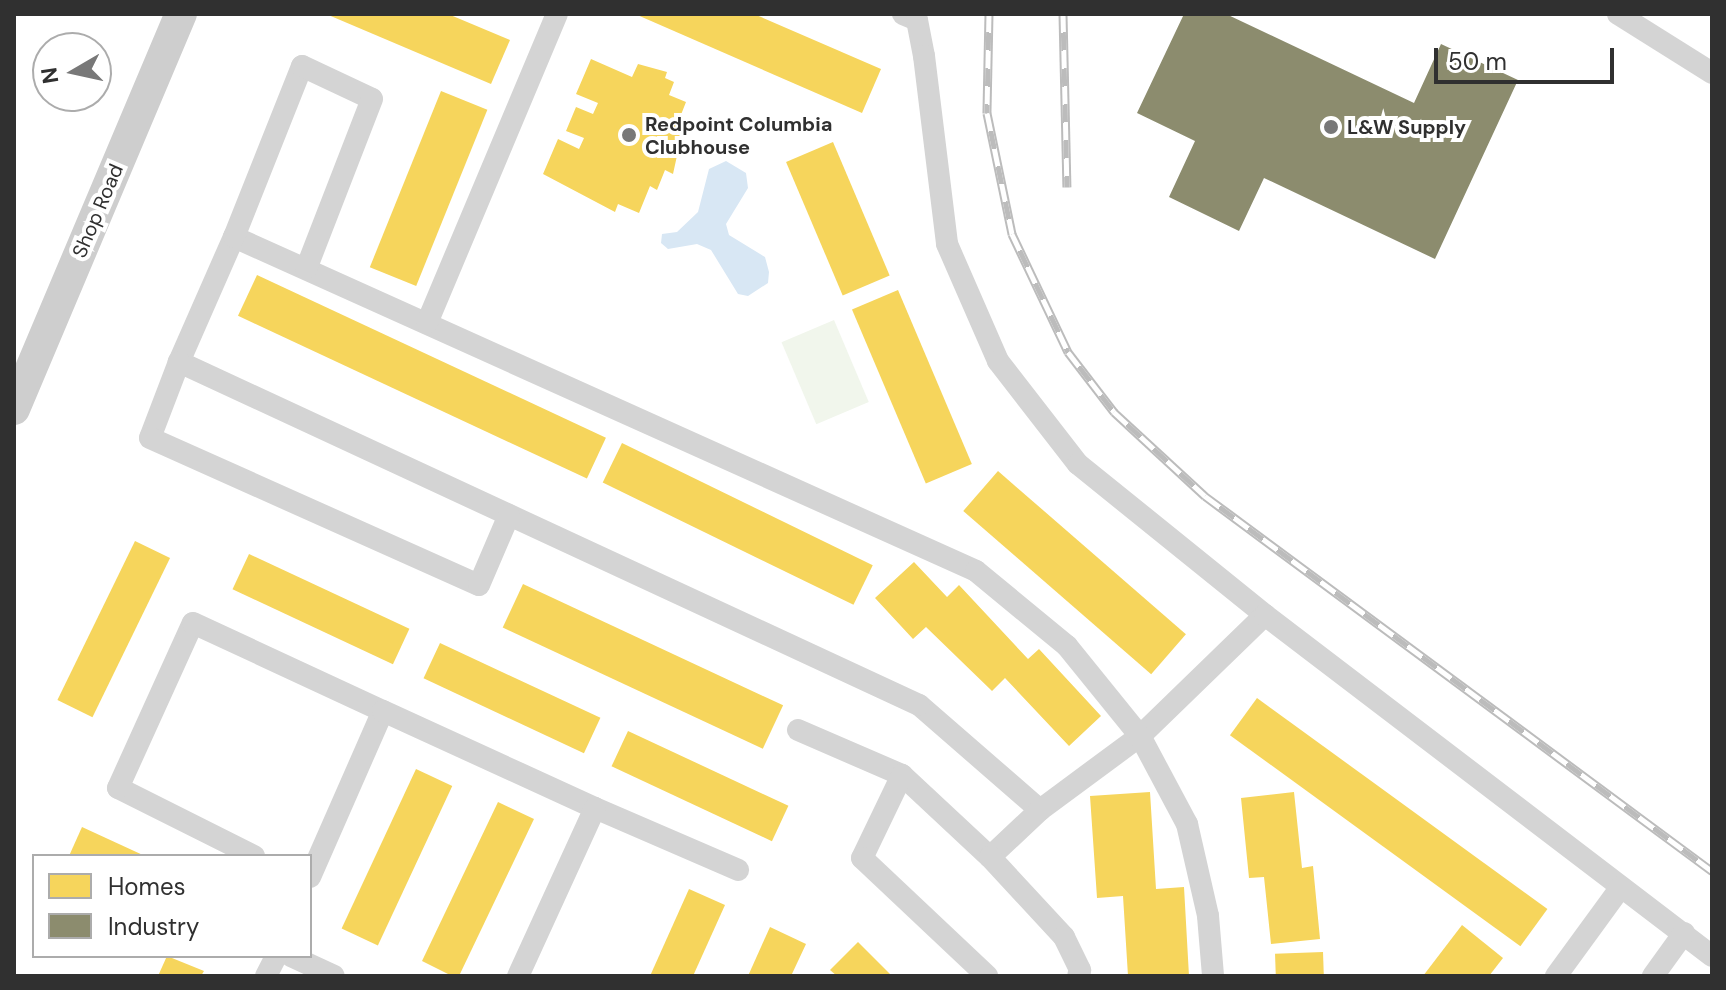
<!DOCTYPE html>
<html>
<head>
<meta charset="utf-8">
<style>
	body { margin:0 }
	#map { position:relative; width:1726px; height:990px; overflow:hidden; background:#fff; font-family:"DM Sans",sans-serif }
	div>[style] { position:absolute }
	.green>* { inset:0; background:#f1f6ec; transform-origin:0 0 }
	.water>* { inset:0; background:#d8e7f4 }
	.homes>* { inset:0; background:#f6d55c; transform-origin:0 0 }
	.industry>* { inset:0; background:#8c8c6e }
	.street>* { height:22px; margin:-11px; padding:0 11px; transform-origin:11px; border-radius:11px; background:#d4d4d4 }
	.secondary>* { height:32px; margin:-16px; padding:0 16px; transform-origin:16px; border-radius:16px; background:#cecece }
	.rail>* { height:9px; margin-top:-4.5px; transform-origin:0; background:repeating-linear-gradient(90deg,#fff 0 18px,#bcbcbc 0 36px); box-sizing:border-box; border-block:2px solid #bcbcbc }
	.dots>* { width:22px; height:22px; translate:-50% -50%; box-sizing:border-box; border:4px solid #fff; border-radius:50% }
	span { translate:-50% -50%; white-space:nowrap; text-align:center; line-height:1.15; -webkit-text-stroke:8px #fff; paint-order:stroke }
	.poi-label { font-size:20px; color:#303030; font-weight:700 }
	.left { translate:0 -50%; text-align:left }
	.street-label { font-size:20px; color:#303030 }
	.frame { position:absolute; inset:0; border:16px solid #303030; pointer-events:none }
	.legend { position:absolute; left:32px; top:854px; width:280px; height:104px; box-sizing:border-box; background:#fff; border:2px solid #acacac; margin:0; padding:10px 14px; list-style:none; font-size:24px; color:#303030 }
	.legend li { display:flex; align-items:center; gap:16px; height:40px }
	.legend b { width:40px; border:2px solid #acacac }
	.north { position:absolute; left:32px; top:32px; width:80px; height:80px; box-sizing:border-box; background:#fff; border:2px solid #acacac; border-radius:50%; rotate:261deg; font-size:22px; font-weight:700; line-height:32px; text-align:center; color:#303030 }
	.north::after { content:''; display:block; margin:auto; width:28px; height:36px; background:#787878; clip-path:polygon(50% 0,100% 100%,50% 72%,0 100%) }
	.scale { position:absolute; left:1434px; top:48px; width:180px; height:36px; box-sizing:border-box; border:4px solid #303030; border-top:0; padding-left:10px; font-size:24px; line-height:28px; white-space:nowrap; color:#303030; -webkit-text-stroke:6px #fff; paint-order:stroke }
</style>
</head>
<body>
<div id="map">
	<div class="green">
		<i style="left:834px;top:320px;width:89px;height:57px;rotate:67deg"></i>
	</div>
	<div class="water">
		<i style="clip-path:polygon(726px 161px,746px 173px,748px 188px,726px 224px,729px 235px,765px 257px,769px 272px,768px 283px,748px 296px,738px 294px,711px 250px,697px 244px,668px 249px,661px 243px,662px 234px,677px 232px,698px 212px,709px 169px)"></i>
	</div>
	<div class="homes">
		<i style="clip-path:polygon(326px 14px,448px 14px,510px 40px,491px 84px)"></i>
		<i style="clip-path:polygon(635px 14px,754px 14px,881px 69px,862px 113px)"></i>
		<i style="clip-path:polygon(591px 59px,632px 77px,638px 64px,667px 72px,665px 78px,674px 82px,669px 95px,686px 102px,675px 130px,682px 133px,673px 174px,665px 170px,657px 190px,650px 186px,639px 213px,618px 204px,615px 212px,543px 174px,558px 139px,579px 149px,584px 138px,566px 131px,576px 107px,593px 114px,598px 103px,576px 94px)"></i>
		<i style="left:441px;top:91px;width:50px;height:190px;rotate:22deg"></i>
		<i style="left:833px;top:142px;width:145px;height:51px;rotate:67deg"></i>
		<i style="left:257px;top:275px;width:385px;height:45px;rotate:25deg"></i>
		<i style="left:898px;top:290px;width:189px;height:50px;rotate:67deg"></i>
		<i style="left:622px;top:443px;width:279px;height:44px;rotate:26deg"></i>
		<i style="left:998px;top:471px;width:249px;height:53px;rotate:41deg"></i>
		<i style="left:135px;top:541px;width:39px;height:177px;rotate:26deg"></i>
		<i style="left:249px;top:554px;width:177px;height:39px;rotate:25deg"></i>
		<i style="clip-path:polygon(914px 562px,947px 597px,959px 585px,1028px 659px,1039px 649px,1101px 716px,1069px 746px,1005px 678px,992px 691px,926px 627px,913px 639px,875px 598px)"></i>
		<i style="left:523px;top:584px;width:287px;height:48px;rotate:25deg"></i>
		<i style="left:440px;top:643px;width:177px;height:39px;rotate:25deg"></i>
		<i style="left:1257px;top:698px;width:359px;height:46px;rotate:36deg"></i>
		<i style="left:628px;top:731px;width:177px;height:39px;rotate:25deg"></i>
		<i style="left:416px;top:769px;width:40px;height:176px;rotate:25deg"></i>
		<i style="clip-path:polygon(1150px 792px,1156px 889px,1184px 887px,1189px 976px,1128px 976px,1123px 896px,1097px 898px,1090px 796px)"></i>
		<i style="clip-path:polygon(1294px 792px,1302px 868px,1313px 866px,1320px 939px,1271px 944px,1264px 877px,1249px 878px,1241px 798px)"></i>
		<i style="clip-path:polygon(498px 802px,534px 819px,459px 976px,452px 976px,422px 961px)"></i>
		<i style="clip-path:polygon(82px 827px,145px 856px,69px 856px)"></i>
		<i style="clip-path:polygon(689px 889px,725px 905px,693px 976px,650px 976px)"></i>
		<i style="clip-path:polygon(1462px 925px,1503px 958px,1489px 976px,1423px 976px)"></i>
		<i style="clip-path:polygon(770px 927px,806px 944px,791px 976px,748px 976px)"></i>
		<i style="clip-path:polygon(858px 942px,892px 976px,837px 976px,830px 970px)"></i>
		<i style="left:1323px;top:952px;width:24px;height:48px;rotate:88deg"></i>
		<i style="clip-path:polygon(167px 956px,204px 971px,201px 976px,158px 976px)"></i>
	</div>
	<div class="industry">
		<i style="clip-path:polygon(1184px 14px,1226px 14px,1414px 103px,1441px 44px,1518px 80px,1435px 259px,1264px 178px,1239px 231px,1169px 197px,1195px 141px,1137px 113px)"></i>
	</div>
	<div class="street">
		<i style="left:903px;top:14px;width:15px;rotate:23deg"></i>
		<i style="left:917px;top:20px;width:37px;rotate:79deg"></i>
		<i style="left:924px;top:56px;width:189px;rotate:83deg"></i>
		<i style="left:947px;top:244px;width:128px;rotate:66.4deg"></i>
		<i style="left:998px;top:361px;width:130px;rotate:52.2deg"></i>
		<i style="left:1078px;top:464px;width:240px;rotate:38.9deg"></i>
		<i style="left:1265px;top:615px;width:174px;rotate:135.9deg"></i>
		<i style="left:1140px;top:736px;width:124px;rotate:143.5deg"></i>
		<i style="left:1040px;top:810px;width:160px;rotate:-139deg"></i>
		<i style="left:919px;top:705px;width:816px;rotate:-155.13deg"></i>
		<i style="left:179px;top:362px;width:137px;rotate:-66.3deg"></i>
		<i style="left:234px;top:237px;width:814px;rotate:24.23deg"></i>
		<i style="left:976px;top:571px;width:118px;rotate:39.5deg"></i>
		<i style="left:1067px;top:646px;width:116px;rotate:51deg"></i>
		<i style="left:1140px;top:736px;width:100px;rotate:61.9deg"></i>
		<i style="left:1187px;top:824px;width:94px;rotate:77.1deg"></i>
		<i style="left:1208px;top:916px;width:60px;rotate:85.2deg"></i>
		<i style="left:1618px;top:14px;width:111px;rotate:32.1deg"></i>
		<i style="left:234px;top:237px;width:184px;rotate:-68.3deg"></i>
		<i style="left:302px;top:66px;width:77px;rotate:25.2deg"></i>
		<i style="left:372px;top:99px;width:182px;rotate:111.2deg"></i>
		<i style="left:427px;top:323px;width:335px;rotate:-67.2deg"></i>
		<i style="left:179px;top:362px;width:81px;rotate:110.9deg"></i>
		<i style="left:150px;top:438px;width:360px;rotate:24.1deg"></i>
		<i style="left:479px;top:585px;width:76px;rotate:-66.8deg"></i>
		<i style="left:1265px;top:615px;width:562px;rotate:37.34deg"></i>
		<i style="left:798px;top:730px;width:113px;rotate:23.4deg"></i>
		<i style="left:902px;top:775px;width:120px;rotate:43deg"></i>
		<i style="left:990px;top:857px;width:69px;rotate:-43.2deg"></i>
		<i style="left:902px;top:775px;width:92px;rotate:115.7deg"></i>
		<i style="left:862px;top:858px;width:172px;rotate:43.3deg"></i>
		<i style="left:595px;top:808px;width:156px;rotate:23.4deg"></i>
		<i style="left:254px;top:856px;width:152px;rotate:-153.4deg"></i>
		<i style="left:118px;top:788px;width:181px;rotate:-65.6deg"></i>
		<i style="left:193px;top:623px;width:209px;rotate:24.9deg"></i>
		<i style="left:990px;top:857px;width:109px;rotate:47.2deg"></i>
		<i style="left:1064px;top:937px;width:37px;rotate:64deg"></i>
		<i style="left:1080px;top:970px;width:6px;rotate:108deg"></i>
		<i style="left:310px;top:877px;width:181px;rotate:-66.3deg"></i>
		<i style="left:383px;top:711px;width:233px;rotate:24.6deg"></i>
		<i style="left:595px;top:808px;width:185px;rotate:114.6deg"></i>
		<i style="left:291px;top:956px;width:47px;rotate:24.9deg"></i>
		<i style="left:266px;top:976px;width:22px;rotate:-63deg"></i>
		<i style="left:1556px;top:976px;width:110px;rotate:-53.9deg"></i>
		<i style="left:1653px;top:976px;width:53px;rotate:-54.2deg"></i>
	</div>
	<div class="secondary">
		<i style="left:14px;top:409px;width:429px;rotate:-67.1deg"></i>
	</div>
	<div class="rail">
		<i style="left:989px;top:14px;width:99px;rotate:91.2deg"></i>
		<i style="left:987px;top:113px;width:124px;rotate:78.3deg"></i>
		<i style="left:1012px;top:234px;width:131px;rotate:64.6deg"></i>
		<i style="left:1068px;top:352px;width:76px;rotate:52.5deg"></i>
		<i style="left:1114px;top:412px;width:124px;rotate:42.7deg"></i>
		<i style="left:1205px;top:496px;width:631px;rotate:36.49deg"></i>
		<i style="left:1063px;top:14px;width:173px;rotate:88.7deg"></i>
	</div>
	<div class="dots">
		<i style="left:1331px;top:127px;background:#787878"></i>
		<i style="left:629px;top:135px;background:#787878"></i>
	</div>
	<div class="poi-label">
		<span class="left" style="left:645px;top:136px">Redpoint Columbia<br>Clubhouse</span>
		<span class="left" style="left:1347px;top:127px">L&amp;W Supply</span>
	</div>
	<div class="street-label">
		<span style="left:98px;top:211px;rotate:-67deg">Shop Road</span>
	</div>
	<div class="frame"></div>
	<ul class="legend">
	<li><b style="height:22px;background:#f6d55c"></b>Homes</li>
	<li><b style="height:22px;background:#8c8c6e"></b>Industry</li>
	</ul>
	<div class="north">N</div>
	<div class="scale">50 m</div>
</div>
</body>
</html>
